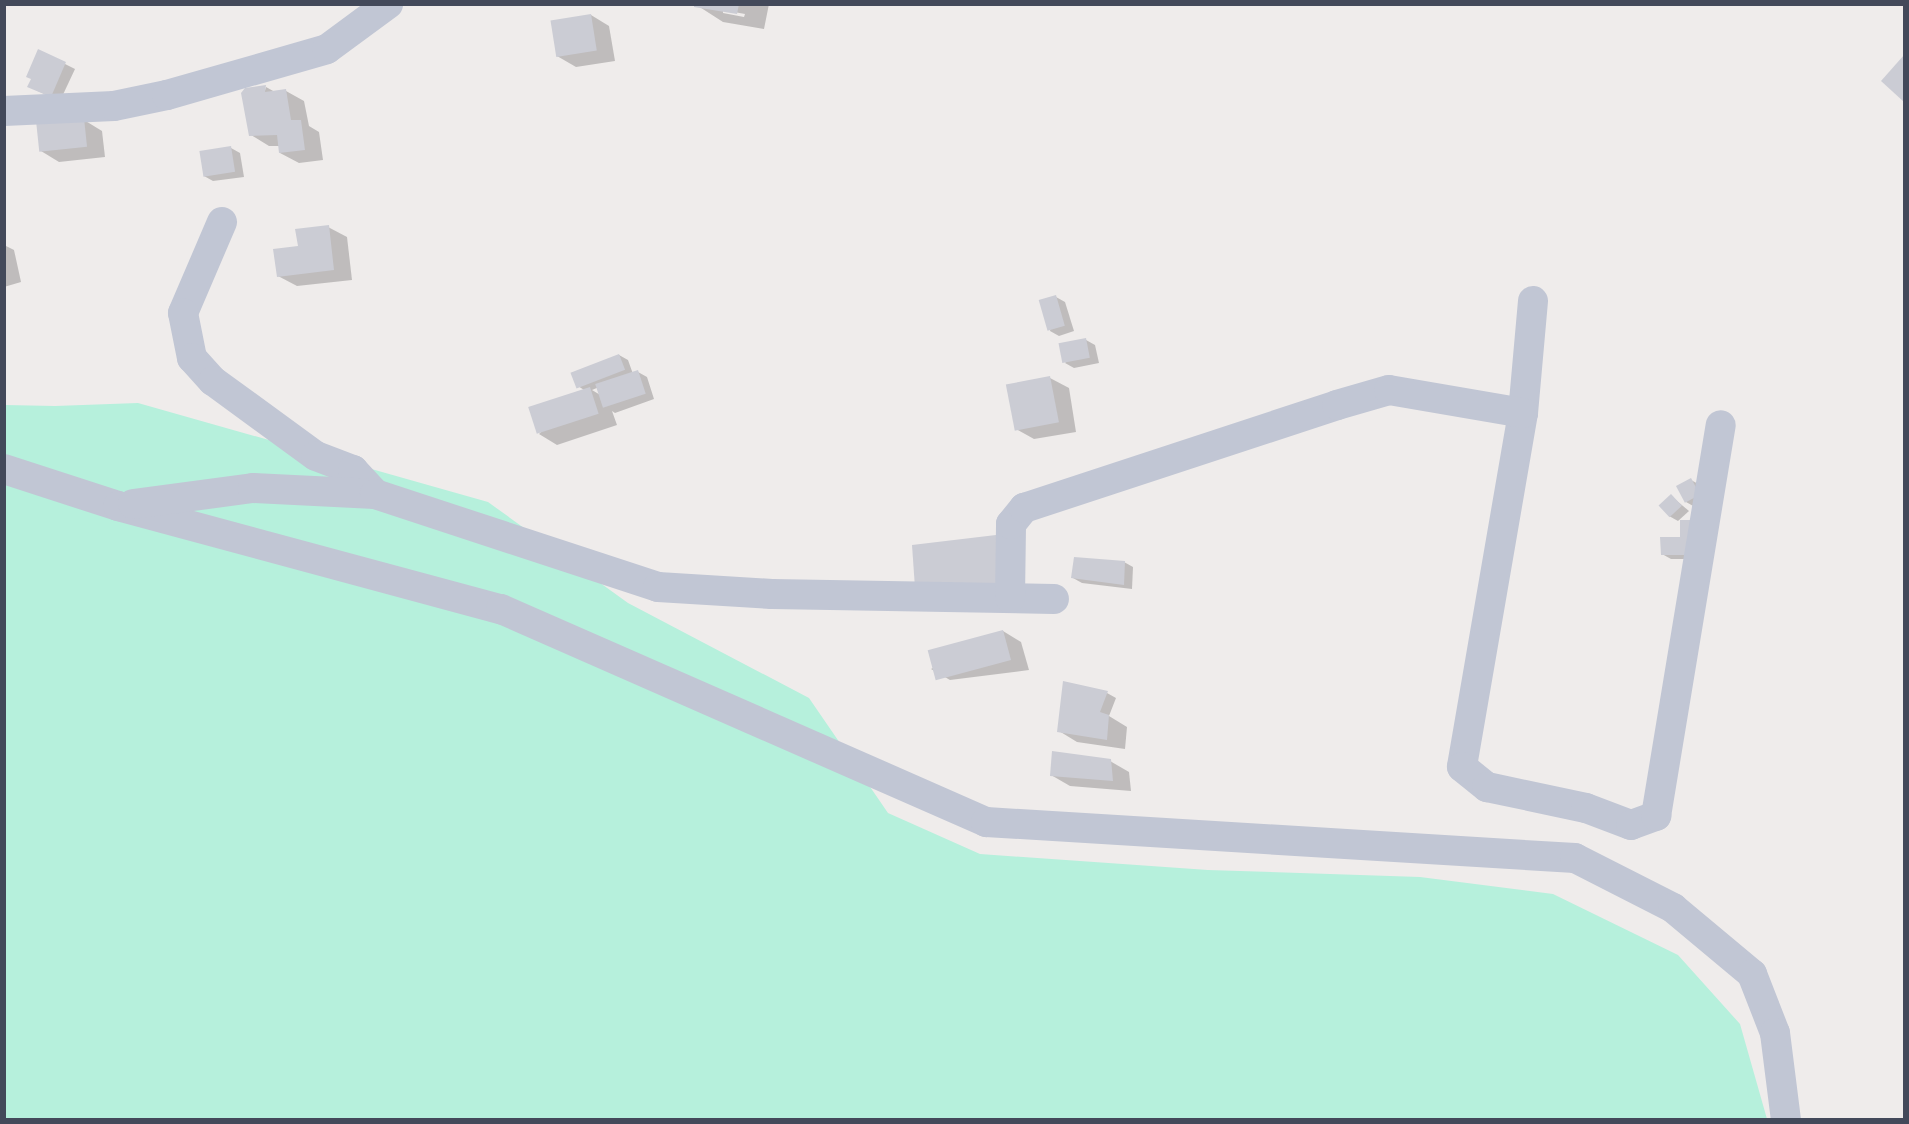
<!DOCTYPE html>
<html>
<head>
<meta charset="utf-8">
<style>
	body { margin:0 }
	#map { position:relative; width:1909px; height:1124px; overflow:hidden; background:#efeceb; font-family:Barlow,sans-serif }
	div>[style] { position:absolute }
	.green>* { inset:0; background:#b6f0dc }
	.shadow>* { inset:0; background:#0003 }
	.building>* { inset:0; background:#cbccd4; transform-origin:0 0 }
	.street>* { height:30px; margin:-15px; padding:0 15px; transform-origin:15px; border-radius:15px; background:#c1c6d4 }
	span { translate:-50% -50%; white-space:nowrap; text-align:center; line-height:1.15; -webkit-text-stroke:4.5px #fff; paint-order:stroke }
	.frame { position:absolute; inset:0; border:6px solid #43495a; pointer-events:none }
</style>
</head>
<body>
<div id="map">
	<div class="green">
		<i style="clip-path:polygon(138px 403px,488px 502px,628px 603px,809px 698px,888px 813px,980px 854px,1208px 870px,1420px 877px,1553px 894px,1678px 955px,1740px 1024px,1767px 1119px,5px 1120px,5px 405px,55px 406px)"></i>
	</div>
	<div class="shadow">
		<i style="clip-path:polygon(evenodd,695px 4px,769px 4px,764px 29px,723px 22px,695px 4px,723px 10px,745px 14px,744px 17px,723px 13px,723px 10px)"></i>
		<i style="clip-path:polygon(591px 15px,609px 26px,615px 61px,576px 67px,557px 56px)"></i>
		<i style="clip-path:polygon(39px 51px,75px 69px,60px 101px,38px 91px)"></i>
		<i style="clip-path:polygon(1904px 57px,1904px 100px,1883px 81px)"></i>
		<i style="clip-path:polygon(266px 87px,275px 92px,286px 91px,304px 101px,309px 126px,319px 132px,323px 160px,299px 163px,280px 153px,279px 146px,269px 146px,251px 135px)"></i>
		<i style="clip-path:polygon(84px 120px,102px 131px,105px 157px,59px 162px,41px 151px)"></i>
		<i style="clip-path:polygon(231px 148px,240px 153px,244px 177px,213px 181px,204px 176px)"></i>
		<i style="clip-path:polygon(328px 227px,347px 237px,352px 280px,297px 286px,278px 276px,299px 247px)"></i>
		<i style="clip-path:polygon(4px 245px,14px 250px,21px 282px,4px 287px)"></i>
		<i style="clip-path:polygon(1056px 297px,1065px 302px,1074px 331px,1059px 336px,1050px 331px)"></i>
		<i style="clip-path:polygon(1086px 340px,1095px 345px,1099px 363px,1074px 368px,1065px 363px)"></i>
		<i style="clip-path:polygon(evenodd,619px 355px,628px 360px,633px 374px,638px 372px,647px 377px,654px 399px,615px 413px,612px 411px,617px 425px,557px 445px,539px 434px,584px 390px,578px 386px,619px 355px,599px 387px,602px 396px,592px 390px,599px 387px)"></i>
		<i style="clip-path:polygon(1050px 378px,1069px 388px,1076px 432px,1034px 439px,1016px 429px)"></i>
		<i style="clip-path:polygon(1691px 480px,1700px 485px,1695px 507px,1686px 502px)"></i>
		<i style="clip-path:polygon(1671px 496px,1689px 511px,1678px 521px,1669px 516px)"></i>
		<i style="clip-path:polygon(1662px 539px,1707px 559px,1671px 559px,1662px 554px)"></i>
		<i style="clip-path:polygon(1124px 562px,1133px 567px,1132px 589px,1082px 583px,1073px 578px)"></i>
		<i style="clip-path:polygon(1003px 631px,1021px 642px,1029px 670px,950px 680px,931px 669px)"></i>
		<i style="clip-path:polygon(1107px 693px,1116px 698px,1109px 716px,1127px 727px,1125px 749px,1077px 742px,1059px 731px)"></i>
		<i style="clip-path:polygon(1110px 761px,1129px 772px,1131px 791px,1070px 786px,1051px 775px)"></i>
	</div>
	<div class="building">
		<i style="clip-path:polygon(694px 4px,739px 4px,737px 14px,694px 7px)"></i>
		<i style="left:591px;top:14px;width:37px;height:41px;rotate:81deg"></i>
		<i style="clip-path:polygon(38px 49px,66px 62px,51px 97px,27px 87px,31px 79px,26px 77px)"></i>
		<i style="clip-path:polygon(1904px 55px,1904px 102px,1881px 81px)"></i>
		<i style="clip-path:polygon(266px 85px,265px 92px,286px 89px,291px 120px,301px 120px,305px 150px,279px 153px,277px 135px,249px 136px,241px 93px,245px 88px)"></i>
		<i style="left:84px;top:118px;width:29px;height:48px;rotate:84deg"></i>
		<i style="left:231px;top:146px;width:26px;height:32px;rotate:81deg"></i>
		<i style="clip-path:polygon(329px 225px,334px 270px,277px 277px,273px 249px,298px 246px,295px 229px)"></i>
		<i style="left:1056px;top:295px;width:32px;height:18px;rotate:74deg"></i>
		<i style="left:1086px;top:338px;width:20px;height:28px;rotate:79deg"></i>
		<i style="left:619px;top:354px;width:17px;height:52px;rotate:69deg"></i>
		<i style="left:638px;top:370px;width:25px;height:45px;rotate:72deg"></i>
		<i style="left:1050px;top:376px;width:47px;height:45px;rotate:79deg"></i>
		<i style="left:590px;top:387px;width:28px;height:65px;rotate:72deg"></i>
		<i style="left:1691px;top:478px;width:19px;height:17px;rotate:62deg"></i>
		<i style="left:1671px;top:494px;width:16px;height:17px;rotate:47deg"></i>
		<i style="clip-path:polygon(1680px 520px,1699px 520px,1698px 555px,1661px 555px,1660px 537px,1680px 537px)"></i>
		<i style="clip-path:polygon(996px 535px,1000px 586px,915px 588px,912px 545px)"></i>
		<i style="clip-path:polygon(1074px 557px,1125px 561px,1124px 585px,1071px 578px)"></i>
		<i style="left:1003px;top:630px;width:31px;height:78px;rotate:75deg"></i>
		<i style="clip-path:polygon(1063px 681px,1108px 691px,1100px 712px,1109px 715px,1107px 740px,1057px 732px)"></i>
		<i style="clip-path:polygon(1052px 751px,1111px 759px,1113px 781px,1050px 776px)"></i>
	</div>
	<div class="street">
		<i style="left:4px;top:111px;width:110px;rotate:-2.6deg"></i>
		<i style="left:114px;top:106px;width:54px;rotate:-11.7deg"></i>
		<i style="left:167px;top:95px;width:166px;rotate:-16deg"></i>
		<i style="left:327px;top:49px;width:76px;rotate:-36.4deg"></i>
		<i style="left:222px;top:222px;width:99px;rotate:113.2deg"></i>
		<i style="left:183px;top:313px;width:46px;rotate:78.7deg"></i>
		<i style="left:192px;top:358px;width:31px;rotate:48deg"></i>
		<i style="left:213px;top:381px;width:127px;rotate:36.1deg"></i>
		<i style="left:316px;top:456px;width:40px;rotate:21deg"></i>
		<i style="left:353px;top:470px;width:33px;rotate:47deg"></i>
		<i style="left:1533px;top:301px;width:112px;rotate:95.1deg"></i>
		<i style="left:1523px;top:413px;width:359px;rotate:99.8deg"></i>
		<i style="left:1462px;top:767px;width:32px;rotate:39deg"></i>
		<i style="left:1487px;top:787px;width:101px;rotate:12deg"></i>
		<i style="left:1586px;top:808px;width:48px;rotate:20.7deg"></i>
		<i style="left:1631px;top:825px;width:27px;rotate:-20deg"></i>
		<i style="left:1656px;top:816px;width:396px;rotate:-80.6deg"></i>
		<i style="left:4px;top:469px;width:120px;rotate:18deg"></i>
		<i style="left:118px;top:506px;width:397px;rotate:15.1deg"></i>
		<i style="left:501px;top:609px;width:530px;rotate:23.71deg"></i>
		<i style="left:986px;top:822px;width:590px;rotate:3.5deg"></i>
		<i style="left:1575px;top:858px;width:110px;rotate:27deg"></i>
		<i style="left:1673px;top:908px;width:103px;rotate:39.9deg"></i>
		<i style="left:1752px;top:974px;width:63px;rotate:68.7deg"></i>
		<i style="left:1775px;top:1033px;width:88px;rotate:82.8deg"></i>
		<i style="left:133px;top:504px;width:121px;rotate:-7.6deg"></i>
		<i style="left:253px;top:488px;width:122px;rotate:2.8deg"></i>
		<i style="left:375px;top:494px;width:298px;rotate:18.2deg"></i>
		<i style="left:658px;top:587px;width:114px;rotate:3.5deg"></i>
		<i style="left:772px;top:594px;width:282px;rotate:1deg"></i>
		<i style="left:1010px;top:598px;width:74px;rotate:-89.2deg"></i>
		<i style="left:1011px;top:524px;width:21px;rotate:-51deg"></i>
		<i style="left:1024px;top:508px;width:330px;rotate:-18.2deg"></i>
		<i style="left:1337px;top:405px;width:54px;rotate:-16.1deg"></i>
		<i style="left:1389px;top:390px;width:136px;rotate:9.7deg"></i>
	</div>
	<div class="frame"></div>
</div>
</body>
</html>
